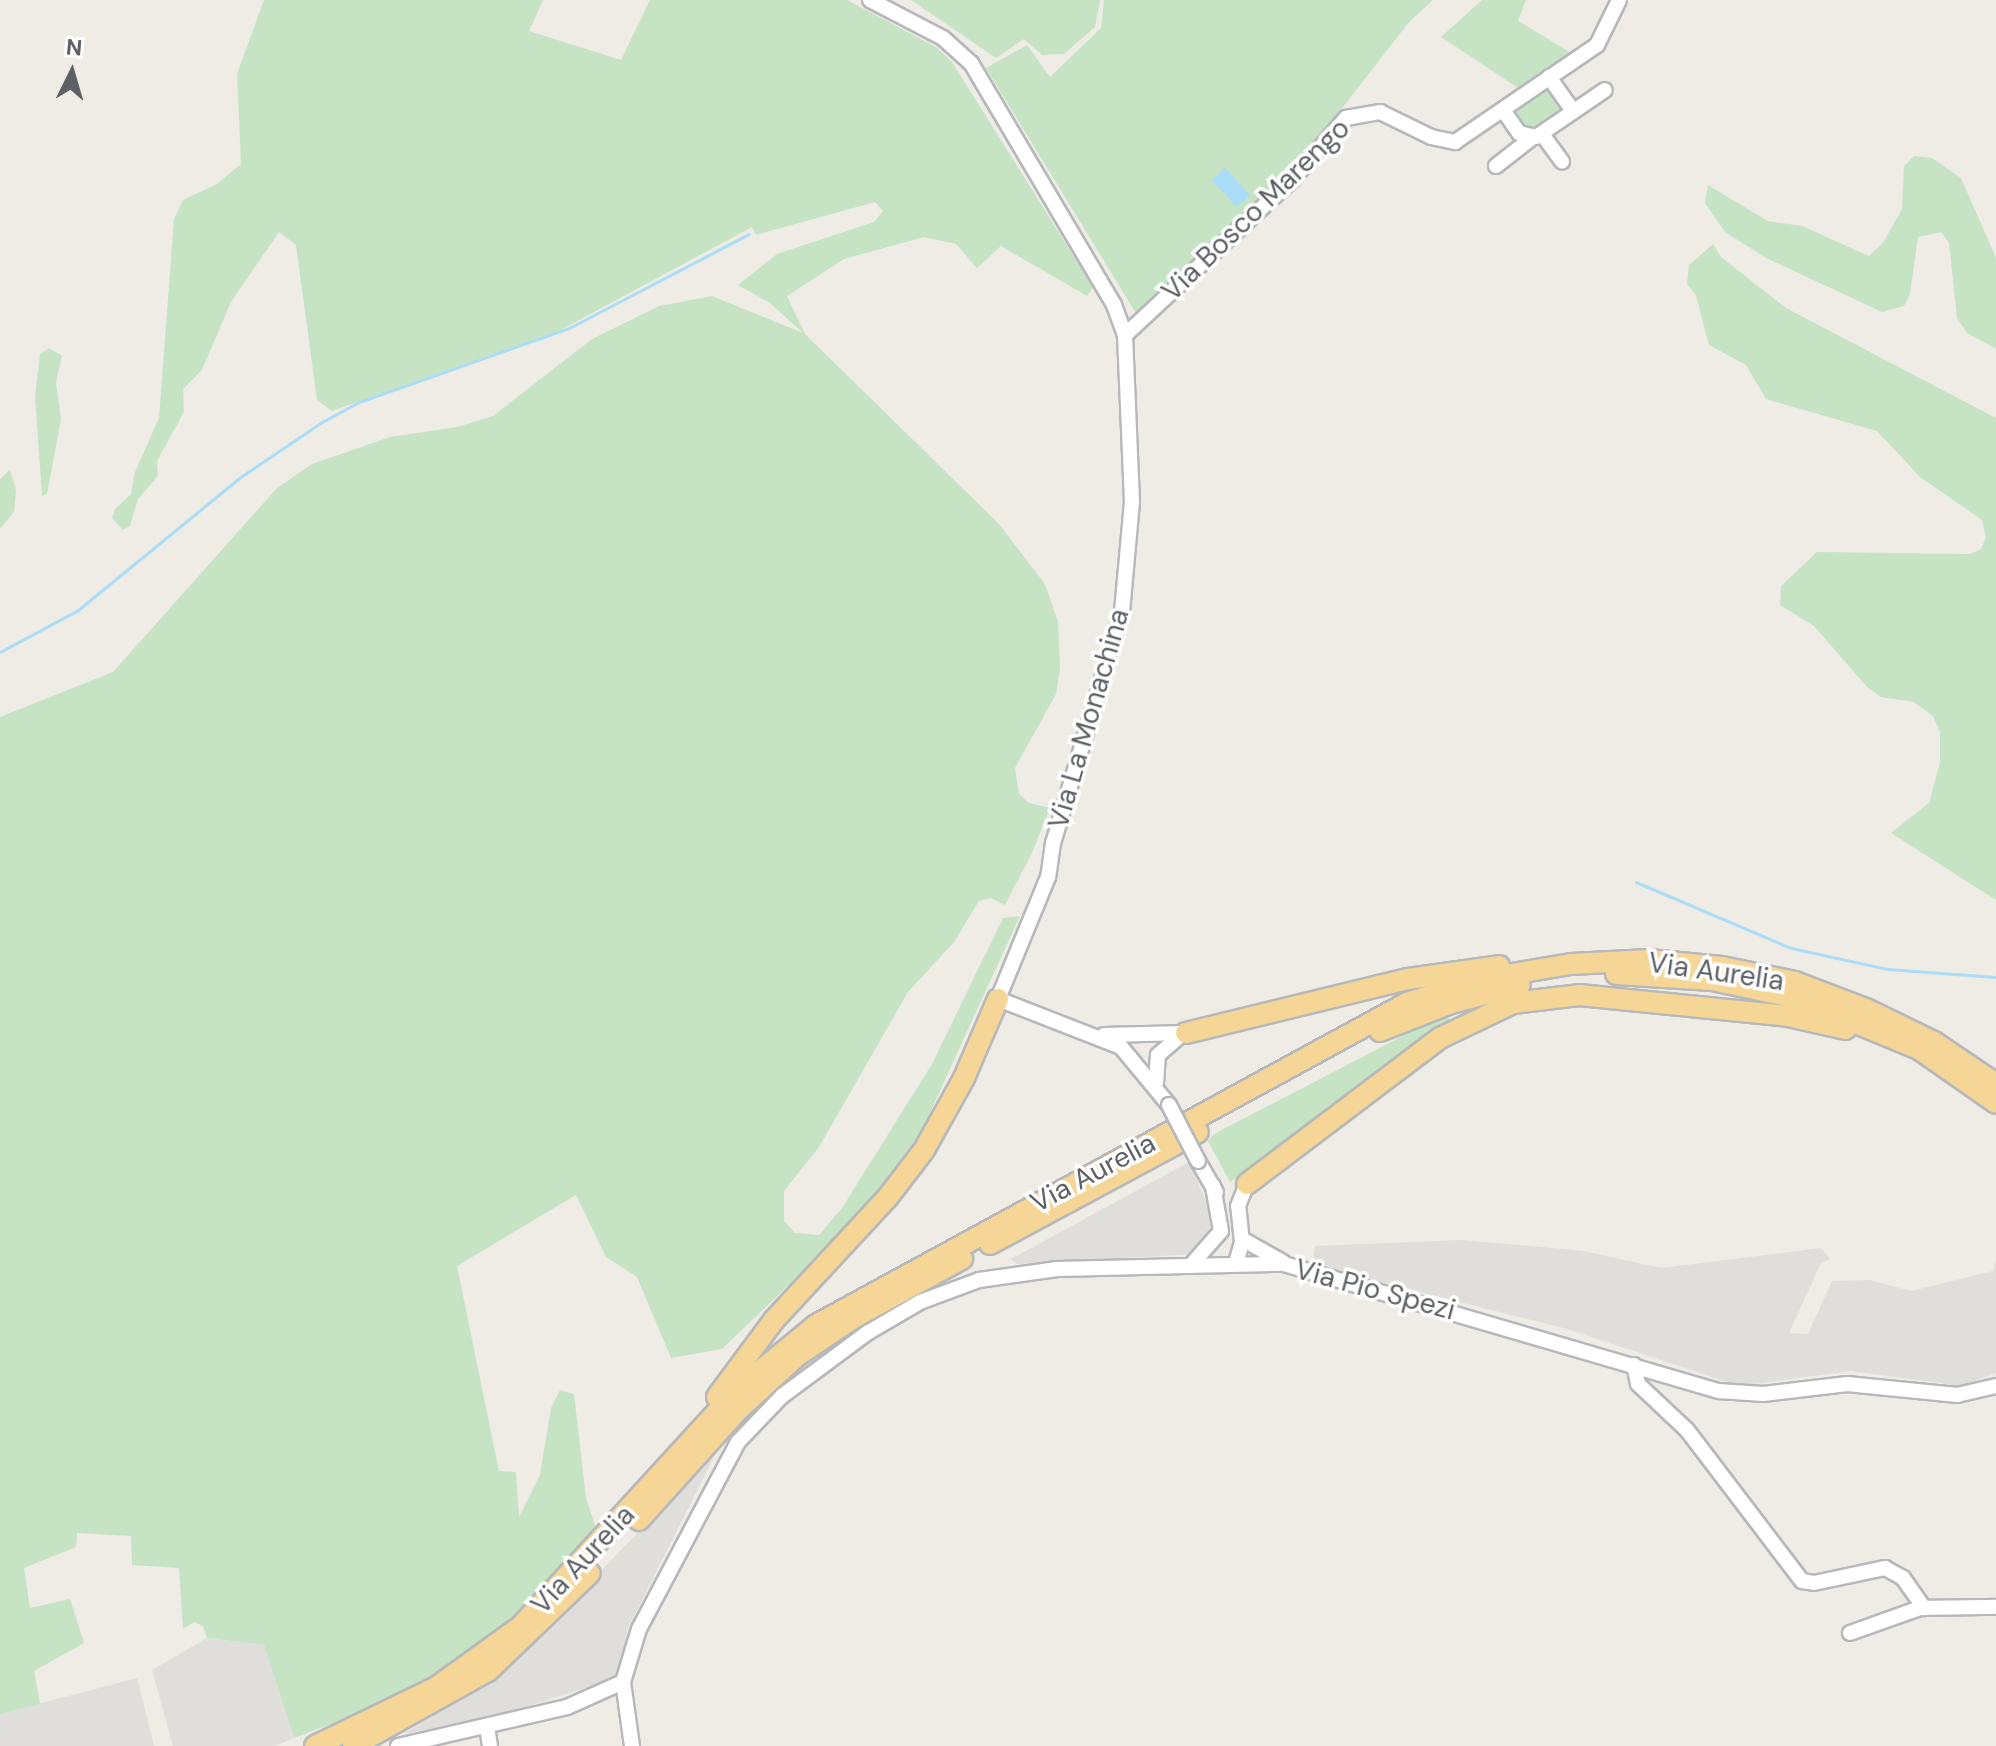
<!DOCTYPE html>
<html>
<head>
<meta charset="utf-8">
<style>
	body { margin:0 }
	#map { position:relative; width:1996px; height:1746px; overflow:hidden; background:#eeece5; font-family:"DM Sans",sans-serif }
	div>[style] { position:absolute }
	.industrial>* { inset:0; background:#e0deda }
	.green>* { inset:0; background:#c6e4c4 }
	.water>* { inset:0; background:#abdcf8; transform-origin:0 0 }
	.stream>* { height:3px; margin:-1.5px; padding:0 1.5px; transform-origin:1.5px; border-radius:1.5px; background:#abdcf8 }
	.roads { filter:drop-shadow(2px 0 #b6b8bb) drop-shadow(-2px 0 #b6b8bb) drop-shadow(0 2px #b6b8bb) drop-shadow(0 -2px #b6b8bb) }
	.minor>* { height:14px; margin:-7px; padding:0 7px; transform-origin:7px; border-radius:7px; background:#fff }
	.highway>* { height:20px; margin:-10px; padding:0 10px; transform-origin:10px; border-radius:10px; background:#f5d696 }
	.bridges { filter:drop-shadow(2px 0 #b6b8bb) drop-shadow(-2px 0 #b6b8bb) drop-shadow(0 2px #b6b8bb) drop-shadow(0 -2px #b6b8bb) }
	.minor-bridge>* { height:14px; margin:-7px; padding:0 7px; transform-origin:7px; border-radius:7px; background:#fff }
	span { translate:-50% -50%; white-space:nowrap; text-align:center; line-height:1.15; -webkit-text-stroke:7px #fff; paint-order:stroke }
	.street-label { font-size:28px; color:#5d6165 }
	.north { position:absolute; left:32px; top:32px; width:80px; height:80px; -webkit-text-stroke:6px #fff; paint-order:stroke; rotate:5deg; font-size:22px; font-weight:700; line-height:32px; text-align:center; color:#5d6165 }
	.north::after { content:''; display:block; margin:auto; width:28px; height:36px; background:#5d6165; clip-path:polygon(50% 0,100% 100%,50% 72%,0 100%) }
</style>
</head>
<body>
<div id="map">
	<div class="industrial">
		<i style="clip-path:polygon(1189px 1162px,1214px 1220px,1194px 1254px,1017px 1264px,1011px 1259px)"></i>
		<i style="clip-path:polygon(1462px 1240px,1584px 1251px,1661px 1268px,1821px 1248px,1830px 1259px,1821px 1263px,1789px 1333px,1808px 1334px,1832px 1281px,1870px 1280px,1911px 1291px,1993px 1271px,1996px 1260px,1996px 1373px,1962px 1386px,1850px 1371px,1739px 1386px,1567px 1329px,1313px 1265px,1315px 1246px)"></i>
		<i style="clip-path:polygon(718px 1449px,628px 1628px,618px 1677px,492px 1718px,403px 1734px,498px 1678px)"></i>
		<i style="clip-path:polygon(207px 1638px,264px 1645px,294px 1738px,275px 1746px,173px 1746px,152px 1670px)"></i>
		<i style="clip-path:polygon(137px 1678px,154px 1746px,0 1746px,0 1714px)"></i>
	</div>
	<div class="green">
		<i style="clip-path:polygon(264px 0,543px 0,529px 31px,621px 60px,650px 0,847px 0,936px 47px,952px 62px,1093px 287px,1087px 296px,1001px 246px,977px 268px,956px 244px,924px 237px,844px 259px,787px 296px,805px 334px,999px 524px,1045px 584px,1058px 622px,1060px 668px,1056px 694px,1015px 768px,1019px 794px,1029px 803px,1050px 808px,1032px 853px,1005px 905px,991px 898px,979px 901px,954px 942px,908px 992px,819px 1147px,784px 1191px,784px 1221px,795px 1233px,819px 1235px,842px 1208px,932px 1064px,1003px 918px,1020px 916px,911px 1154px,843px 1233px,722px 1349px,671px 1358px,637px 1277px,606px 1257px,576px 1195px,457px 1266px,499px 1471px,516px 1472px,519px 1517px,540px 1475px,551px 1408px,560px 1390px,574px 1394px,586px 1498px,595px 1525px,576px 1557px,508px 1625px,453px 1666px,384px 1704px,294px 1738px,264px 1645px,207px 1638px,203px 1626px,194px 1622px,183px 1629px,179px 1568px,132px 1565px,131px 1536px,77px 1533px,76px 1547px,24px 1568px,30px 1608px,70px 1599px,84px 1643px,34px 1671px,40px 1704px,0 1714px,0 717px,113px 672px,277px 488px,312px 464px,390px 437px,457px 427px,493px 416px,592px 339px,659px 306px,712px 296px,803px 333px,770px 303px,738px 285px,777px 254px,874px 222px,883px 211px,875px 202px,756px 235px,752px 227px,557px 332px,332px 411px,317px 400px,296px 245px,279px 232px,231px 302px,202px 370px,183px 389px,184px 412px,157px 461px,158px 476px,138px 499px,130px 526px,123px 530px,112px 518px,115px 509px,131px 494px,135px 472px,159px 418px,174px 219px,183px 200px,217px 184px,241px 164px,237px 74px)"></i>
		<i style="clip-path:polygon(911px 0,1100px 0,1095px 27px,1064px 54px,1042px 55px,1024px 39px,996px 58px)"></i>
		<i style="clip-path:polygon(1104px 0,1433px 0,1409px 22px,1291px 174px,1137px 315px,986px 68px,1027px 45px,1050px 77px,1101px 28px)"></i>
		<i style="clip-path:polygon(1482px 0,1526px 0,1518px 21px,1571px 53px,1518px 88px,1441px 37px)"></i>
		<i style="clip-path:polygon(1547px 87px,1564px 111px,1540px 131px,1522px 129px,1513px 110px)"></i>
		<i style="clip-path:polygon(1914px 156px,1932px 158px,1961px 178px,1996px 258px,1996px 349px,1967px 333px,1957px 318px,1949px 243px,1941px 232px,1918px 237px,1910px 294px,1904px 306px,1882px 312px,1766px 258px,1725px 232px,1705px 203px,1708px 185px,1768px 221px,1802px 226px,1869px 256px,1883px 243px,1902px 209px,1904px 166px)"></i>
		<i style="clip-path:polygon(1713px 244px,1721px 257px,1786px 308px,1996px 418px,1996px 900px,1891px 833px,1929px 803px,1940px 763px,1940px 732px,1933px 716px,1914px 702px,1881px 697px,1867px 687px,1814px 626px,1780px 605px,1781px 586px,1817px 552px,1970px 554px,1981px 549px,1986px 537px,1982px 520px,1920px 477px,1877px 431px,1766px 399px,1746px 365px,1709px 345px,1696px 295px,1687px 284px,1689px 265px)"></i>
		<i style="clip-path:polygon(49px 348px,62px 356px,56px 382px,61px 419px,47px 494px,42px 496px,35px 396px,40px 354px)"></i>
		<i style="clip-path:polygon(10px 470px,16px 490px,14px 512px,0 529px,0 479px)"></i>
		<i style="clip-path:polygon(1443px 1015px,1449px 1018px,1449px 1025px,1230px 1182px,1208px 1141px,1214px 1134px)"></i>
	</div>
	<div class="water">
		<i style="left:1225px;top:168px;width:37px;height:18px;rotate:47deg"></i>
	</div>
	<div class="stream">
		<i style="left:0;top:652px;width:89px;rotate:-28.3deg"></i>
		<i style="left:78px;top:610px;width:208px;rotate:-39.3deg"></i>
		<i style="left:239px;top:478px;width:100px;rotate:-34deg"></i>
		<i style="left:322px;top:422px;width:42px;rotate:-28.4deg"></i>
		<i style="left:359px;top:402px;width:223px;rotate:-19.4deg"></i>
		<i style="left:569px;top:328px;width:203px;rotate:-27.6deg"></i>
		<i style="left:1636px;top:882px;width:168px;rotate:23.1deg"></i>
		<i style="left:1791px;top:948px;width:98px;rotate:12.3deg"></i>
		<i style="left:1887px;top:969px;width:109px;rotate:4.2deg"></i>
	</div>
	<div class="roads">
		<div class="minor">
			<i style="left:870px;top:0;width:82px;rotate:27.5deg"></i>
			<i style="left:943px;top:38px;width:38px;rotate:42deg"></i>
			<i style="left:971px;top:63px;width:281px;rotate:59.4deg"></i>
			<i style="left:1114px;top:305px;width:32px;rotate:70deg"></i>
			<i style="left:1125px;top:335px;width:167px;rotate:87.6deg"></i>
			<i style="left:1132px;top:502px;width:110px;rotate:95.2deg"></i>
			<i style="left:1122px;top:612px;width:241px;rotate:106.6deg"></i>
			<i style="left:1053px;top:843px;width:34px;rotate:98deg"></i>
			<i style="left:1048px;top:877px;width:132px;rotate:112.3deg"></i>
			<i style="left:998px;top:999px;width:132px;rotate:21.3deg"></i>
			<i style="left:1121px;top:1047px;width:75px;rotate:50.4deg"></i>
			<i style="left:1549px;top:77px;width:42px;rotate:54.8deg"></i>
			<i style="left:1503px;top:110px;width:28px;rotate:55deg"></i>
			<i style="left:1519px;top:133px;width:17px;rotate:13deg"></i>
			<i style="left:1536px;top:137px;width:83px;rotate:-34.3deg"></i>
			<i style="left:1542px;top:134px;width:34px;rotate:54deg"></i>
			<i style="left:1496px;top:166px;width:47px;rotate:-38.1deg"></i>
			<i style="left:1125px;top:335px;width:229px;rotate:-42.9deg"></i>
			<i style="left:1293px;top:179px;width:81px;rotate:-49deg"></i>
			<i style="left:1346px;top:118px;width:35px;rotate:-10deg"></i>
			<i style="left:1380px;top:112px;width:57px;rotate:26.1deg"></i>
			<i style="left:1431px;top:137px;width:25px;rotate:12deg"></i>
			<i style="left:1455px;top:142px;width:172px;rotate:-34.3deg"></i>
			<i style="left:1597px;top:45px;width:50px;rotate:-63.9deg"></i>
			<i style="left:1104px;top:1035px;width:82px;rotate:-1.4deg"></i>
			<i style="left:1156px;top:1083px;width:28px;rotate:-86deg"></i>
			<i style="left:1158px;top:1055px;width:29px;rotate:-41deg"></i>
			<i style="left:1198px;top:1161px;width:36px;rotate:60deg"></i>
			<i style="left:1242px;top:1239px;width:47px;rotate:29.3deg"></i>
			<i style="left:1236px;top:1263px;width:22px;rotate:-74deg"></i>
			<i style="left:1242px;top:1242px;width:36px;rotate:-96deg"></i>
			<i style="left:1238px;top:1206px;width:24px;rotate:-68deg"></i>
			<i style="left:1192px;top:1264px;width:44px;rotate:-48.7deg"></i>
			<i style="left:1221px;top:1231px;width:46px;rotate:-100.1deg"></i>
			<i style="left:1634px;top:1365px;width:19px;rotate:78deg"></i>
			<i style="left:1638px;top:1384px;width:67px;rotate:43.2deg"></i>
			<i style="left:1687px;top:1430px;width:190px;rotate:52.7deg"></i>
			<i style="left:1802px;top:1581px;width:12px;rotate:9deg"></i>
			<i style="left:1814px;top:1583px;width:73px;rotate:-11.9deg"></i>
			<i style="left:1885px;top:1568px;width:21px;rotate:29deg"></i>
			<i style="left:1903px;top:1578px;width:37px;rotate:55deg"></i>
			<i style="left:1850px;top:1633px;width:74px;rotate:-19.7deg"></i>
			<i style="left:1920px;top:1608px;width:76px;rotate:-0.8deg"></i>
			<i style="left:487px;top:1727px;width:19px;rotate:81deg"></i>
			<i style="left:398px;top:1746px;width:173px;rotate:-13deg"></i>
			<i style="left:567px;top:1707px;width:61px;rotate:-24.1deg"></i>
			<i style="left:632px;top:1746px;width:65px;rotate:-98deg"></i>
			<i style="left:623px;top:1682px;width:55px;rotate:-73.2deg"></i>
			<i style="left:639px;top:1629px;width:212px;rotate:-62.1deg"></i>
			<i style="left:738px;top:1442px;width:64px;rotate:-46.3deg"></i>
			<i style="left:782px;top:1396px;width:106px;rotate:-36.5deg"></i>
			<i style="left:867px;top:1333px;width:61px;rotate:-30.3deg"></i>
			<i style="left:920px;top:1302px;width:63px;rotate:-20.4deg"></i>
			<i style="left:979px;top:1280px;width:79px;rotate:-8deg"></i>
			<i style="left:1057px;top:1269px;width:227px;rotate:-1.3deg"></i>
			<i style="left:1284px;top:1264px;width:453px;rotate:16.3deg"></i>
			<i style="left:1719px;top:1391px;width:44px;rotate:3.9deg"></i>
			<i style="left:1763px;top:1394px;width:85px;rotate:-6.8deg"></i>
			<i style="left:1847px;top:1384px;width:111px;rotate:5.7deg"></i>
			<i style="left:1957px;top:1395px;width:40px;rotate:-13deg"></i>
		</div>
		<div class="highway">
			<i style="left:1616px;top:974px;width:96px;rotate:3.6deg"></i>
			<i style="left:1712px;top:980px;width:83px;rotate:11.9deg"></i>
			<i style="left:1793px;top:997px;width:136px;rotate:22.4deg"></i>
			<i style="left:1919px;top:1049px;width:94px;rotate:35deg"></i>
			<i style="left:1380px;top:1031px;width:76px;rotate:-21.5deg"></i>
			<i style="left:1451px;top:1003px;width:71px;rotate:-14.6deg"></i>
			<i style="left:1186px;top:1033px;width:228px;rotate:-13.7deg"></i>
			<i style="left:1408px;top:979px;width:92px;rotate:-8.1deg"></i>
			<i style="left:1247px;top:1184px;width:242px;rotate:-37.1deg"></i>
			<i style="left:1440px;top:1038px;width:81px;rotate:-25.6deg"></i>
			<i style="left:1513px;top:1003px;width:66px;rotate:-6.9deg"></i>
			<i style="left:1579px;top:995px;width:210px;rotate:5.7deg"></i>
			<i style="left:1788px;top:1016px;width:59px;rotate:12.6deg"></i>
			<i style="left:990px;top:1244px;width:236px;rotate:-28.3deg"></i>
			<i style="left:717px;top:1397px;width:96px;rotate:-53.5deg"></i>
			<i style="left:774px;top:1320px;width:168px;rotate:-47.2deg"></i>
			<i style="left:888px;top:1197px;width:59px;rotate:-52.5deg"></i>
			<i style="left:924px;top:1150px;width:82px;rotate:-60.9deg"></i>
			<i style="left:964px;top:1078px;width:86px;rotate:-66.7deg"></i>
			<i style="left:639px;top:1520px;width:149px;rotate:-48deg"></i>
			<i style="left:739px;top:1409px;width:79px;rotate:-42.4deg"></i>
			<i style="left:797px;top:1356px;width:70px;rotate:-33.9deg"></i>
			<i style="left:855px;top:1317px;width:122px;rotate:-28.5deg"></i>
			<i style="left:315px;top:1746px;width:133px;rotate:-25.8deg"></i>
			<i style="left:435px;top:1688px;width:106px;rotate:-35.8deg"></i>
			<i style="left:521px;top:1626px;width:320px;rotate:-47.5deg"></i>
			<i style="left:737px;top:1390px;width:102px;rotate:-39.4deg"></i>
			<i style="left:816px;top:1325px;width:673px;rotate:-28.58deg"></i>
			<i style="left:1407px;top:1003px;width:85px;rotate:-17.2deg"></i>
			<i style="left:1488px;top:978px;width:84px;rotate:-9.6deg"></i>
			<i style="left:1571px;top:964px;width:78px;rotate:-2.9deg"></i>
			<i style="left:1649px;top:960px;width:73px;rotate:5.5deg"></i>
			<i style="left:1722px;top:967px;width:75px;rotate:11.6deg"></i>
			<i style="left:1795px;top:982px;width:76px;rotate:20.8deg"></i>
			<i style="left:1866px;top:1009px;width:76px;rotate:25.9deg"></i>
			<i style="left:1934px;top:1042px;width:75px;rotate:34.1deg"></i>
			<i style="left:353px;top:1746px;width:154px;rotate:-29.1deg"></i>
			<i style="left:488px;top:1671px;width:141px;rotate:-43.9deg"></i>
		</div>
	</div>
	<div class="bridges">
		<div class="minor-bridge">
			<i style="left:1169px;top:1105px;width:63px;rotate:62.6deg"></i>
		</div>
	</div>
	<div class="street-label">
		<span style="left:1256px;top:210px;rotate:-44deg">Via Bosco Marengo</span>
		<span style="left:1089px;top:719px;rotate:-74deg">Via La Monachina</span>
		<span style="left:1716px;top:972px;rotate:8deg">Via Aurelia</span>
		<span style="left:1093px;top:1173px;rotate:-28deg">Via Aurelia</span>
		<span style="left:1375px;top:1290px;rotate:15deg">Via Pio Spezi</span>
		<span style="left:583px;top:1560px;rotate:-47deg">Via Aurelia</span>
	</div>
	<div class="north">N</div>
</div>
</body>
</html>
